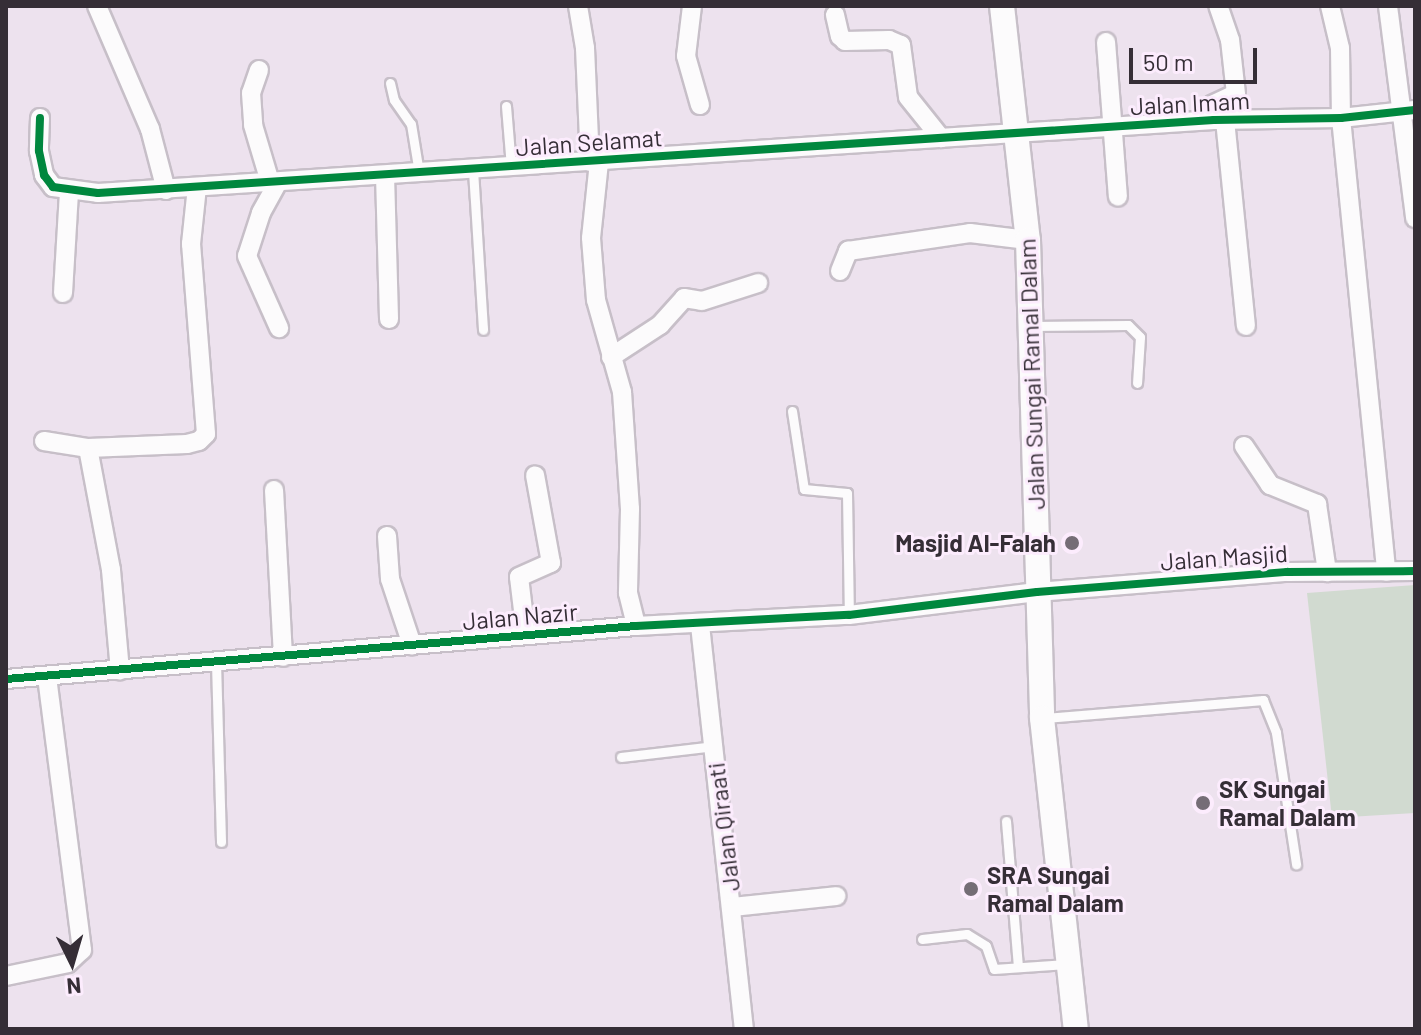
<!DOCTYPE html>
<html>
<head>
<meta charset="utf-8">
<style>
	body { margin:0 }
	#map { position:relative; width:1421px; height:1035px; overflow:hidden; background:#ede2ee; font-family:Barlow,sans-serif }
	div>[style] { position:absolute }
	.green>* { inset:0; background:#d1dad0 }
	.roads { filter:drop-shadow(2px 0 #c7bfc8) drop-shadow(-2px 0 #c7bfc8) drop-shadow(0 2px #c7bfc8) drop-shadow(0 -2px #c7bfc8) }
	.service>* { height:9px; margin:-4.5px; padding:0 4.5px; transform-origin:4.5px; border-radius:4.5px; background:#fcfbfc }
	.minor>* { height:18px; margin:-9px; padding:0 9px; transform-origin:9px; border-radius:9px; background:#fcfbfc }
	.tertiary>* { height:24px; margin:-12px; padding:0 12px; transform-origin:12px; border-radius:12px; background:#fcfbfc }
	.cycleway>* { height:8px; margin:-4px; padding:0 4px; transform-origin:4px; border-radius:4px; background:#00873e }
	.dots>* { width:22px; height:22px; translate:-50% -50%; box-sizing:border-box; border:4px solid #fcecfd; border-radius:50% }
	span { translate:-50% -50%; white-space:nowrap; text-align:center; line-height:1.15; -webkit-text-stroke:6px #fcecfd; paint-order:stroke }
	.street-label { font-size:24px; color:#352e36 }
	.poi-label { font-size:24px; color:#352e36; font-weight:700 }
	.right { translate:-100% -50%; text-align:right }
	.left { translate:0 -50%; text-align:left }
	.frame { position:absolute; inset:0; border:8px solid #352e36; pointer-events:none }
	.north { position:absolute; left:32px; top:923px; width:80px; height:80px; -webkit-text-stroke:6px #fcecfd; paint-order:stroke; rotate:175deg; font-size:22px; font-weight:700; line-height:32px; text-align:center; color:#352e36 }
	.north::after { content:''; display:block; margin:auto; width:28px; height:36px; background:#352e36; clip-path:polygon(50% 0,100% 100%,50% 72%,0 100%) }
	.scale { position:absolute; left:1129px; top:48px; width:128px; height:36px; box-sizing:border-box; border:4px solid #352e36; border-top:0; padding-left:10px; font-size:24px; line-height:28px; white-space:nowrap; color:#352e36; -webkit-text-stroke:6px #fcecfd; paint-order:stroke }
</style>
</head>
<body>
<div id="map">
	<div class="green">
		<i style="clip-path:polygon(1415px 585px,1415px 813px,1332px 818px,1307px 593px)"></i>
	</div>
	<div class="roads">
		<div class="service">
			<i style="left:390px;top:83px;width:17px;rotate:77deg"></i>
			<i style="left:394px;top:100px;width:29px;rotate:55deg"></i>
			<i style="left:411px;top:124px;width:50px;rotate:80.7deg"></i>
			<i style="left:506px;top:106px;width:61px;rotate:85.3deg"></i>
			<i style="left:473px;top:170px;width:160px;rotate:86.4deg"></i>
			<i style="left:1032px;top:326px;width:96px;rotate:-0.6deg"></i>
			<i style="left:1128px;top:325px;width:17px;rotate:45deg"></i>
			<i style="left:1140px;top:337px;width:46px;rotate:93.7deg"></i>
			<i style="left:792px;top:411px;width:79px;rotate:81.3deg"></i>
			<i style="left:804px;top:489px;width:43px;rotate:5.3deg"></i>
			<i style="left:847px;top:493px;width:122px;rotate:89.1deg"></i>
			<i style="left:216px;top:662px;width:180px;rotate:88.4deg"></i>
			<i style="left:1045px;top:718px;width:219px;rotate:-4.7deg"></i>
			<i style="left:1263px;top:700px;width:35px;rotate:68deg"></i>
			<i style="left:1276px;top:733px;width:133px;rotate:81.3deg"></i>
			<i style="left:621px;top:757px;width:94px;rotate:-6.7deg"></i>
			<i style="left:1006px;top:821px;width:146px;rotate:85.3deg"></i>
			<i style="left:922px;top:939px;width:45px;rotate:-6.3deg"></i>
			<i style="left:967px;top:934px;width:22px;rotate:32deg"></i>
			<i style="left:986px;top:946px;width:24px;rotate:71deg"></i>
			<i style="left:994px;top:969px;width:73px;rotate:-3.9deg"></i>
		</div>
		<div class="minor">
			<i style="left:97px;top:6px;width:134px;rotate:66.7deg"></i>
			<i style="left:150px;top:129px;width:63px;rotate:75.3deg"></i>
			<i style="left:578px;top:6px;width:43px;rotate:80.5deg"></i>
			<i style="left:585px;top:48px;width:114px;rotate:87.5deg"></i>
			<i style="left:692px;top:6px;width:50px;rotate:96.8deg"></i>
			<i style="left:686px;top:56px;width:51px;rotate:74.1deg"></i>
			<i style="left:1330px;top:6px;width:43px;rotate:76.6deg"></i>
			<i style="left:1340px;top:48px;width:70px;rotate:89.2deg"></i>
			<i style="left:1341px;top:118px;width:456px;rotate:84.3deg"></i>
			<i style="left:1388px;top:6px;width:214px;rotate:82.7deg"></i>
			<i style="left:835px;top:15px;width:22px;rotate:77deg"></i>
			<i style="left:840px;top:36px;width:7px;rotate:45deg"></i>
			<i style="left:845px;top:41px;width:44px;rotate:-1.3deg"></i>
			<i style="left:889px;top:40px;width:13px;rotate:23deg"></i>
			<i style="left:901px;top:45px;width:52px;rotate:82.3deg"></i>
			<i style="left:908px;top:97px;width:53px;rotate:51.2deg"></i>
			<i style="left:1106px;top:42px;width:155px;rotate:85.6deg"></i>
			<i style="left:259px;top:70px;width:24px;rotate:109deg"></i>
			<i style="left:251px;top:93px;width:32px;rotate:86deg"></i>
			<i style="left:253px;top:125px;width:59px;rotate:73.4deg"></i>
			<i style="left:40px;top:118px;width:33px;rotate:92deg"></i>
			<i style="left:39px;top:151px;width:25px;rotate:78deg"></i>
			<i style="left:44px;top:175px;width:15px;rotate:53deg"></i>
			<i style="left:53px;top:187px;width:45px;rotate:7.6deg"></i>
			<i style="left:98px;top:193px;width:1118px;rotate:-3.74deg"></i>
			<i style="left:1214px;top:120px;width:127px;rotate:-0.9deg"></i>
			<i style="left:1341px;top:118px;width:74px;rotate:-6.2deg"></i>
			<i style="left:1214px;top:120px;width:15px;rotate:-98deg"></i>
			<i style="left:1212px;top:105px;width:26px;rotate:-25deg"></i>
			<i style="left:1236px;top:94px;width:54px;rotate:-96.3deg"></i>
			<i style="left:1230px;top:40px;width:36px;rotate:-109deg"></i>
			<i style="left:1225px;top:120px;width:207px;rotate:84.2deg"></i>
			<i style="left:599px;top:162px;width:76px;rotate:96deg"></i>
			<i style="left:591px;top:238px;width:62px;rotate:85.4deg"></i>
			<i style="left:596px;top:300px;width:96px;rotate:74.2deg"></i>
			<i style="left:622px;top:392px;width:117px;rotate:86.1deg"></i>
			<i style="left:630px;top:509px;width:84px;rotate:91.4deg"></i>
			<i style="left:628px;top:593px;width:34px;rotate:76deg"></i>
			<i style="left:385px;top:175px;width:144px;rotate:88.4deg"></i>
			<i style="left:278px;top:182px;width:35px;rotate:119deg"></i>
			<i style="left:261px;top:213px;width:45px;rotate:108deg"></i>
			<i style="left:247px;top:256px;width:79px;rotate:66deg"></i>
			<i style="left:840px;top:271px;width:22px;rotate:-68deg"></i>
			<i style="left:848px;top:251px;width:123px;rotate:-8.4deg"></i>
			<i style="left:970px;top:233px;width:58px;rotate:6.9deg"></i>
			<i style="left:63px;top:293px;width:101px;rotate:-86.6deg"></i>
			<i style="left:611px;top:357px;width:59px;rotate:-33.1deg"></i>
			<i style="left:660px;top:325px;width:36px;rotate:-48deg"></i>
			<i style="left:684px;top:298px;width:18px;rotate:9deg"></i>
			<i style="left:702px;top:301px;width:59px;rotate:-17.8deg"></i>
			<i style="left:44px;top:441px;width:45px;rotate:9deg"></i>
			<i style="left:88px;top:448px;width:124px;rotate:79.3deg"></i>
			<i style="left:111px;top:570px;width:101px;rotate:84.9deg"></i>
			<i style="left:1244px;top:446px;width:47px;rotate:56.3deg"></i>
			<i style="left:1270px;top:485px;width:51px;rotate:22deg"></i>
			<i style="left:1317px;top:504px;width:69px;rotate:81.6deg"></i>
			<i style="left:88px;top:448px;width:99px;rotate:-2.3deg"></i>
			<i style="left:187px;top:444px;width:12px;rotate:-14deg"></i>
			<i style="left:199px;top:441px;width:10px;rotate:-45deg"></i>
			<i style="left:206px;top:434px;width:191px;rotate:-94.5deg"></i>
			<i style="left:191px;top:244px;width:57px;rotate:-84deg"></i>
			<i style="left:274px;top:490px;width:167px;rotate:86.9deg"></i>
			<i style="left:387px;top:536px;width:43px;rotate:86deg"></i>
			<i style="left:390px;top:579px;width:70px;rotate:71.6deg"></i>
			<i style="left:700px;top:625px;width:406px;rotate:83.8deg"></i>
			<i style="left:526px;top:635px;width:58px;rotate:-96.9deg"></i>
			<i style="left:519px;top:577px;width:35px;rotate:-24deg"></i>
			<i style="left:551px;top:563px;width:89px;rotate:-100.3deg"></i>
			<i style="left:6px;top:679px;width:632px;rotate:-4.81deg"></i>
			<i style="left:636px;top:626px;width:213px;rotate:-3deg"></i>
			<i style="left:849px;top:615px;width:189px;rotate:-7deg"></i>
			<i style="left:1037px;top:592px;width:251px;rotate:-4.6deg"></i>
			<i style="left:1287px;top:572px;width:128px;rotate:-0.4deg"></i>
			<i style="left:732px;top:907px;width:105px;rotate:-6deg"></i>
			<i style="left:6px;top:976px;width:63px;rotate:-11.8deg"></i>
			<i style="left:68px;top:963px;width:19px;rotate:-43deg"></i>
			<i style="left:82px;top:950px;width:275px;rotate:-97.3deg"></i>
		</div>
		<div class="tertiary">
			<i style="left:1002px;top:6px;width:235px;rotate:83.7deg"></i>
			<i style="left:1028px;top:240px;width:478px;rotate:88.3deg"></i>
			<i style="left:1042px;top:718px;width:313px;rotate:83.8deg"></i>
		</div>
	</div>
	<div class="cycleway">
		<i style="left:40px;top:118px;width:33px;rotate:92deg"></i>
		<i style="left:39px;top:151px;width:25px;rotate:78deg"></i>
		<i style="left:44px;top:175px;width:15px;rotate:53deg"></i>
		<i style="left:53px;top:187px;width:45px;rotate:7.6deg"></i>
		<i style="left:98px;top:193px;width:1118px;rotate:-3.74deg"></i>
		<i style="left:1214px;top:120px;width:127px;rotate:-0.9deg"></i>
		<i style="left:1341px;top:118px;width:74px;rotate:-6.2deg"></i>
		<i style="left:6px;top:679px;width:632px;rotate:-4.81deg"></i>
		<i style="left:636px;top:626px;width:213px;rotate:-3deg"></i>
		<i style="left:849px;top:615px;width:189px;rotate:-7deg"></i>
		<i style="left:1037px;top:592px;width:251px;rotate:-4.6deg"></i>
		<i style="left:1287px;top:572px;width:128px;rotate:-0.4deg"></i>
	</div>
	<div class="dots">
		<i style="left:1072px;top:543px;background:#756d76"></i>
		<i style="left:1203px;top:803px;background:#756d76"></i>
		<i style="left:971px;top:889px;background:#756d76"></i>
	</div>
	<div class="street-label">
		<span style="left:1190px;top:103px;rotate:-3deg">Jalan Imam</span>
		<span style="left:589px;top:142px;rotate:-4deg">Jalan Selamat</span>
		<span style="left:1031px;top:374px;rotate:-92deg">Jalan Sungai Ramal Dalam</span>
		<span style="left:1224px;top:557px;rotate:-4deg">Jalan Masjid</span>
		<span style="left:520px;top:616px;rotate:-5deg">Jalan Nazir</span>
		<span style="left:723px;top:827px;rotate:-97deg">Jalan Qiraati</span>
	</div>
	<div class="poi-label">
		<span class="right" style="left:1056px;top:543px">Masjid Al-Falah</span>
		<span class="left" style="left:1219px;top:803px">SK Sungai<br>Ramal Dalam</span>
		<span class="left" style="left:987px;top:889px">SRA Sungai<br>Ramal Dalam</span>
	</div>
	<div class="frame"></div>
	<div class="north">N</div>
	<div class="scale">50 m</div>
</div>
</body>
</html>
